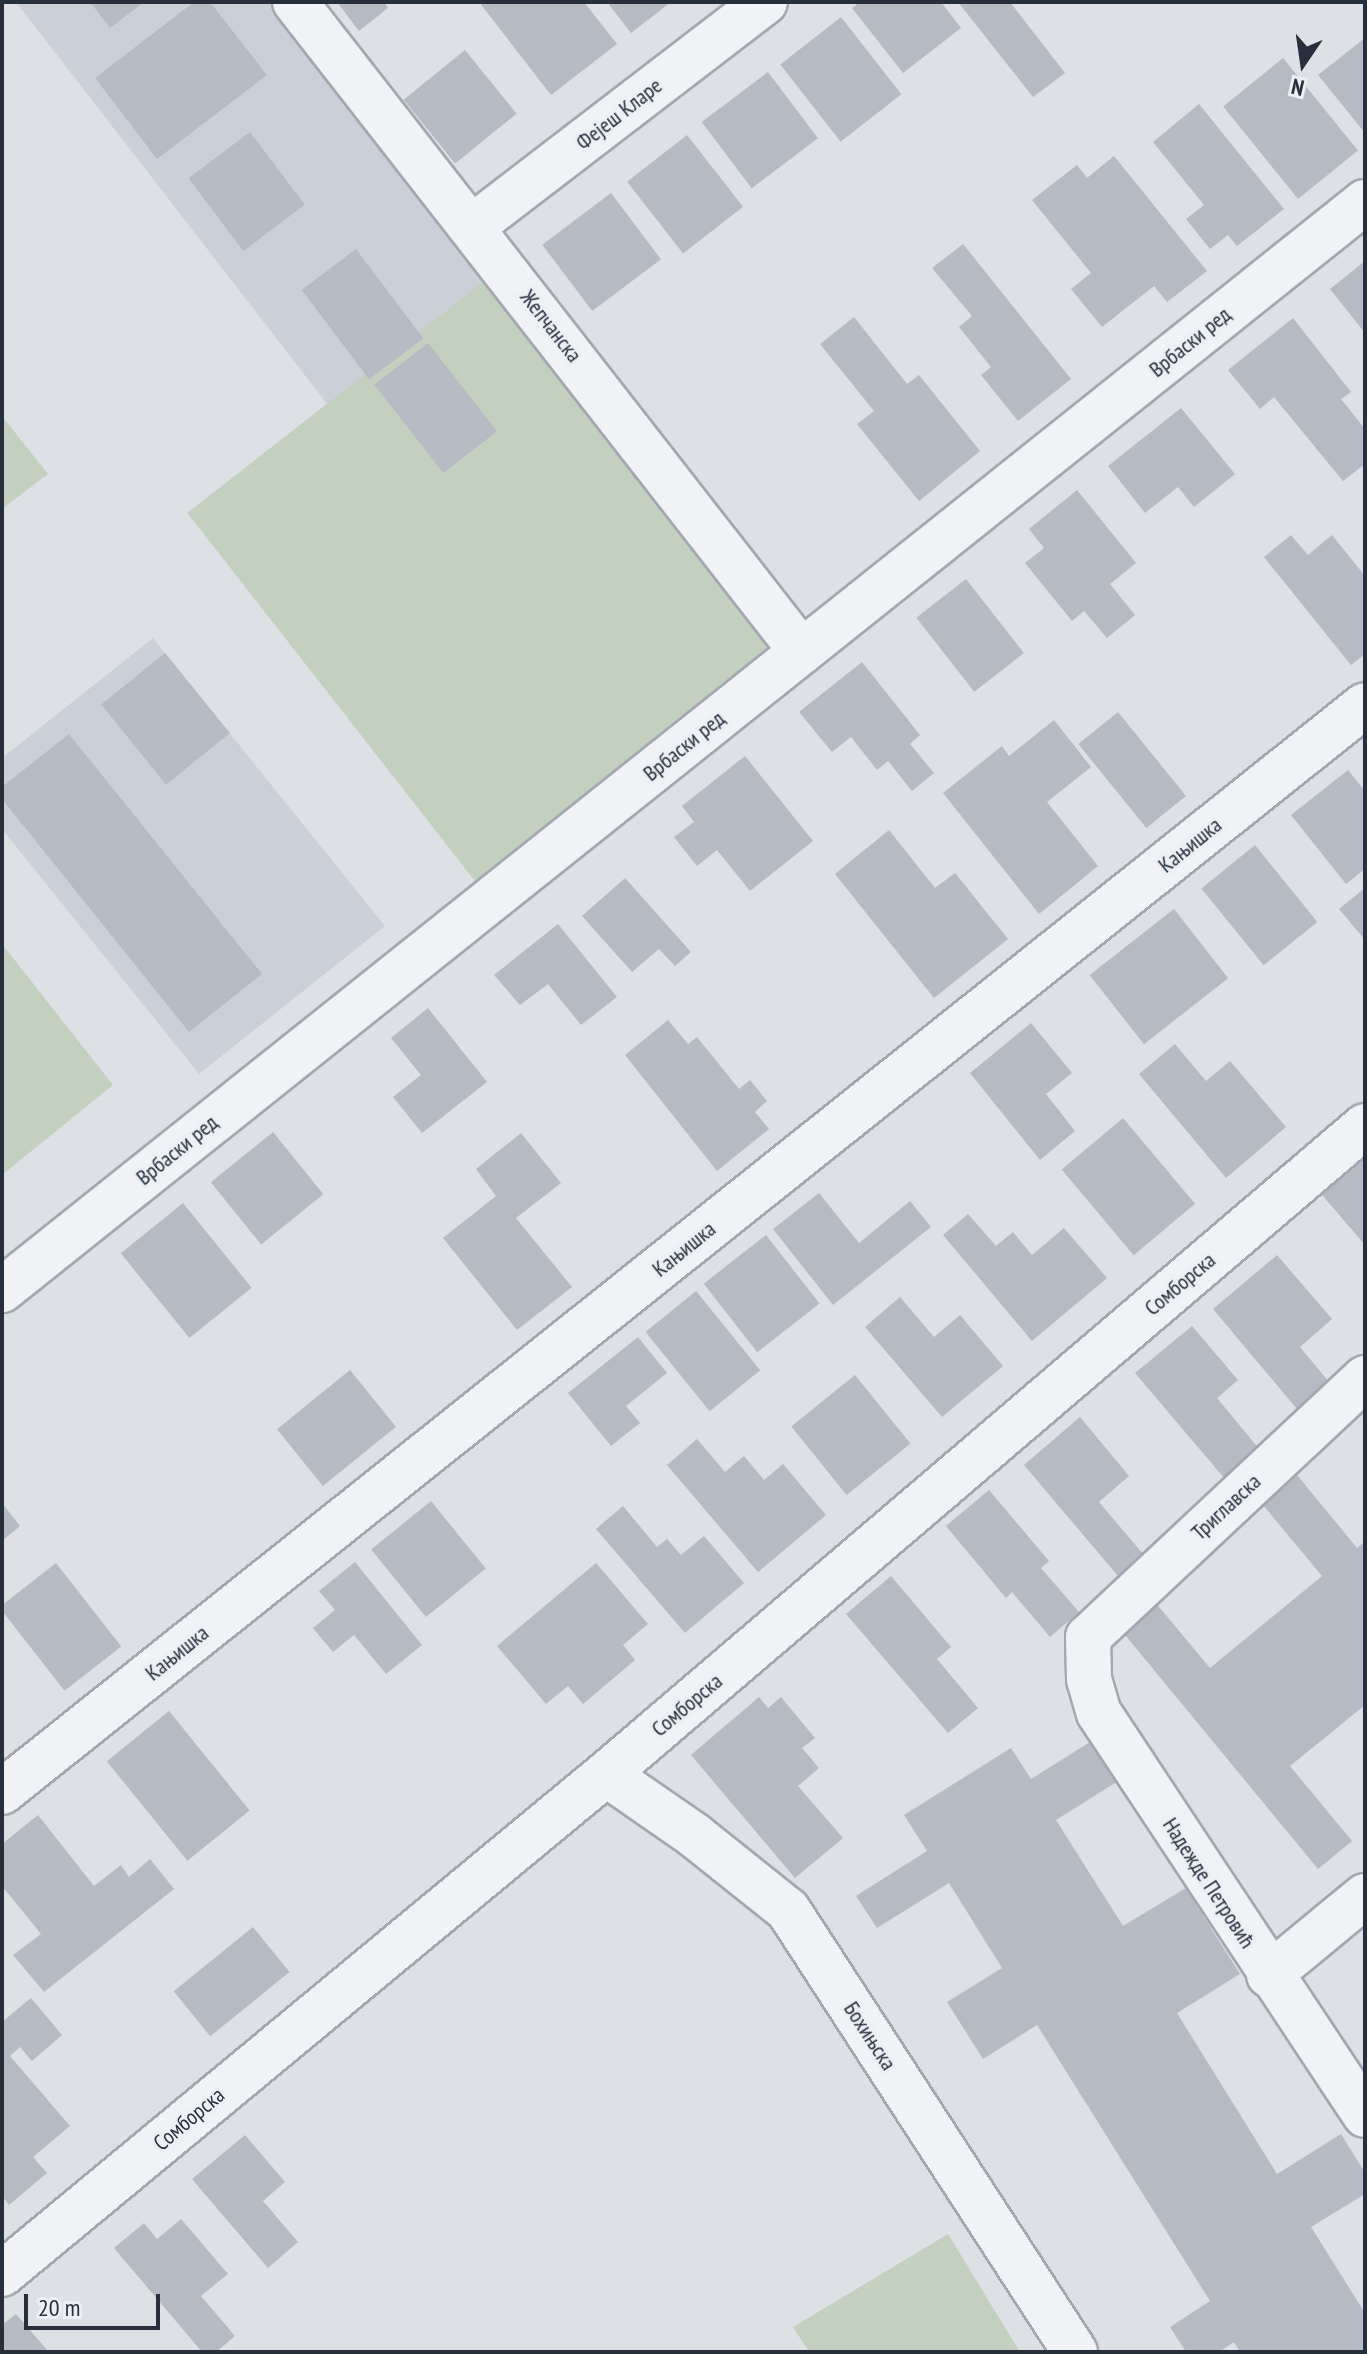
<!DOCTYPE html>
<html>
<head>
<meta charset="utf-8">
<style>
	body { margin:0 }
	#map { position:relative; width:1367px; height:2354px; overflow:hidden; background:#dde1e6; font-family:"PT Sans Narrow",sans-serif }
	div>[style] { position:absolute }
	.built>* { inset:0; background:#cbd0d8 }
	.green>* { inset:0; background:#c3d0bf; transform-origin:0 0 }
	.building>* { inset:0; background:#b5bac3; transform-origin:0 0 }
	.roads { filter:drop-shadow(2px 0 #a3a8b0) drop-shadow(-2px 0 #a3a8b0) drop-shadow(0 2px #a3a8b0) drop-shadow(0 -2px #a3a8b0) }
	.minor>* { height:44px; margin:-22px; padding:0 22px; transform-origin:22px; border-radius:22px; background:#f0f2f5 }
	span { translate:-50% -50%; white-space:nowrap; text-align:center; line-height:1.15; -webkit-text-stroke:7px #ecf0f4; paint-order:stroke }
	.street-label { font-size:22px; color:#272f3c }
	.frame { position:absolute; inset:0; border:4px solid #272f3c; pointer-events:none }
	.north { position:absolute; left:1263px; top:24px; width:80px; height:80px; -webkit-text-stroke:6px #ecf0f4; paint-order:stroke; rotate:193deg; font-size:22px; font-weight:700; line-height:32px; text-align:center; color:#272f3c }
	.north::after { content:''; display:block; margin:auto; width:28px; height:36px; background:#272f3c; clip-path:polygon(50% 0,100% 100%,50% 72%,0 100%) }
	.scale { position:absolute; left:24px; top:2294px; width:136px; height:36px; box-sizing:border-box; border:4px solid #272f3c; border-top:0; padding-left:10px; font-size:24px; line-height:28px; white-space:nowrap; color:#272f3c; -webkit-text-stroke:6px #ecf0f4; paint-order:stroke }
</style>
</head>
<body>
<div id="map">
	<div class="built">
		<i style="clip-path:polygon(16px 2px,285px 2px,493px 274px,328px 405px)"></i>
		<i style="clip-path:polygon(153px 638px,385px 926px,199px 1074px,2px 829px,2px 758px)"></i>
	</div>
	<div class="green">
		<i style="left:493px;top:274px;width:471px;height:388px;rotate:52deg"></i>
		<i style="clip-path:polygon(2px 416px,48px 474px,2px 509px)"></i>
		<i style="clip-path:polygon(2px 944px,113px 1085px,2px 1175px)"></i>
		<i style="clip-path:polygon(948px 2234px,1020px 2352px,809px 2352px,793px 2327px)"></i>
	</div>
	<div class="building">
		<i style="clip-path:polygon(90px 2px,144px 2px,110px 28px)"></i>
		<i style="clip-path:polygon(194px 2px,210px 2px,267px 75px,157px 159px,95px 78px)"></i>
		<i style="clip-path:polygon(337px 2px,384px 2px,388px 8px,359px 31px)"></i>
		<i style="clip-path:polygon(479px 2px,584px 2px,617px 44px,551px 95px)"></i>
		<i style="clip-path:polygon(607px 2px,671px 2px,631px 33px)"></i>
		<i style="clip-path:polygon(860px 2px,941px 2px,961px 28px,903px 73px,852px 8px)"></i>
		<i style="clip-path:polygon(958px 2px,1010px 2px,1065px 73px,1033px 97px)"></i>
		<i style="left:841px;top:17px;width:98px;height:77px;rotate:52deg"></i>
		<i style="clip-path:polygon(1365px 38px,1365px 133px,1318px 75px)"></i>
		<i style="left:465px;top:50px;width:82px;height:79px;rotate:51deg"></i>
		<i style="left:1283px;top:58px;width:119px;height:77px;rotate:51deg"></i>
		<i style="left:768px;top:72px;width:83px;height:83px;rotate:53deg"></i>
		<i style="clip-path:polygon(1199px 104px,1284px 209px,1237px 246px,1228px 235px,1210px 249px,1186px 219px,1204px 205px,1153px 142px)"></i>
		<i style="left:250px;top:132px;width:91px;height:77px;rotate:53deg"></i>
		<i style="left:687px;top:135px;width:91px;height:76px;rotate:52deg"></i>
		<i style="clip-path:polygon(1114px 156px,1207px 271px,1167px 302px,1154px 286px,1102px 327px,1071px 289px,1091px 273px,1032px 200px,1077px 165px,1087px 178px)"></i>
		<i style="left:611px;top:193px;width:83px;height:86px;rotate:53deg"></i>
		<i style="clip-path:polygon(963px 244px,1071px 379px,1018px 421px,981px 375px,991px 367px,959px 327px,972px 316px,932px 268px)"></i>
		<i style="left:356px;top:249px;width:112px;height:68px;rotate:53deg"></i>
		<i style="clip-path:polygon(1365px 261px,1365px 333px,1330px 289px)"></i>
		<i style="clip-path:polygon(854px 317px,907px 384px,919px 375px,980px 451px,919px 501px,857px 424px,874px 411px,820px 344px)"></i>
		<i style="clip-path:polygon(1293px 318px,1351px 392px,1341px 399px,1365px 429px,1365px 464px,1343px 481px,1274px 397px,1260px 409px,1228px 370px)"></i>
		<i style="left:428px;top:343px;width:112px;height:68px;rotate:52deg"></i>
		<i style="clip-path:polygon(1181px 408px,1235px 474px,1194px 507px,1178px 487px,1145px 513px,1108px 466px)"></i>
		<i style="clip-path:polygon(1077px 490px,1136px 563px,1110px 584px,1135px 615px,1107px 638px,1084px 611px,1072px 621px,1025px 563px,1044px 548px,1029px 529px)"></i>
		<i style="clip-path:polygon(1291px 535px,1308px 555px,1332px 535px,1365px 576px,1365px 654px,1351px 665px,1264px 557px)"></i>
		<i style="left:966px;top:579px;width:94px;height:63px;rotate:52deg"></i>
		<i style="left:165px;top:653px;width:103px;height:82px;rotate:51deg"></i>
		<i style="clip-path:polygon(862px 662px,920px 735px,910px 744px,934px 773px,912px 791px,888px 761px,877px 770px,851px 737px,832px 752px,799px 712px)"></i>
		<i style="left:1118px;top:712px;width:108px;height:51px;rotate:51deg"></i>
		<i style="clip-path:polygon(1054px 720px,1091px 767px,1047px 802px,1098px 866px,1039px 914px,943px 793px,1002px 746px,1009px 756px)"></i>
		<i style="clip-path:polygon(69px 734px,262px 974px,189px 1032px,2px 799px,2px 787px)"></i>
		<i style="clip-path:polygon(745px 756px,813px 841px,750px 891px,717px 850px,697px 866px,674px 837px,694px 822px,682px 806px)"></i>
		<i style="clip-path:polygon(1348px 770px,1365px 791px,1365px 869px,1346px 884px,1291px 815px)"></i>
		<i style="clip-path:polygon(889px 830px,935px 888px,955px 873px,1008px 939px,934px 998px,835px 874px)"></i>
		<i style="left:1255px;top:845px;width:99px;height:69px;rotate:51deg"></i>
		<i style="clip-path:polygon(625px 878px,691px 952px,675px 966px,659px 949px,632px 972px,582px 916px)"></i>
		<i style="clip-path:polygon(1365px 888px,1365px 940px,1339px 909px)"></i>
		<i style="left:1174px;top:909px;width:88px;height:107px;rotate:52deg"></i>
		<i style="clip-path:polygon(558px 924px,617px 997px,581px 1025px,548px 984px,520px 1005px,494px 975px)"></i>
		<i style="clip-path:polygon(428px 1008px,487px 1082px,422px 1133px,393px 1097px,421px 1075px,391px 1038px)"></i>
		<i style="clip-path:polygon(668px 1020px,688px 1044px,697px 1037px,739px 1089px,750px 1080px,767px 1101px,755px 1112px,769px 1129px,717px 1171px,625px 1055px)"></i>
		<i style="clip-path:polygon(1031px 1023px,1072px 1073px,1046px 1094px,1075px 1131px,1040px 1160px,970px 1073px)"></i>
		<i style="clip-path:polygon(1175px 1044px,1206px 1081px,1230px 1061px,1286px 1127px,1226px 1178px,1139px 1074px)"></i>
		<i style="left:1123px;top:1118px;width:112px;height:80px;rotate:50deg"></i>
		<i style="left:273px;top:1132px;width:80px;height:80px;rotate:51deg"></i>
		<i style="clip-path:polygon(521px 1133px,561px 1183px,516px 1218px,572px 1287px,517px 1330px,443px 1238px,496px 1196px,476px 1169px)"></i>
		<i style="clip-path:polygon(1361px 1152px,1365px 1157px,1365px 1245px,1317px 1189px)"></i>
		<i style="clip-path:polygon(819px 1193px,859px 1243px,910px 1201px,931px 1227px,833px 1305px,773px 1229px)"></i>
		<i style="left:183px;top:1203px;width:109px;height:80px;rotate:51deg"></i>
		<i style="clip-path:polygon(968px 1214px,996px 1246px,1013px 1232px,1032px 1255px,1064px 1228px,1107px 1278px,1032px 1341px,943px 1235px)"></i>
		<i style="left:766px;top:1235px;width:87px;height:79px;rotate:52deg"></i>
		<i style="clip-path:polygon(1277px 1255px,1332px 1319px,1300px 1347px,1329px 1382px,1297px 1409px,1213px 1309px)"></i>
		<i style="left:696px;top:1291px;width:102px;height:65px;rotate:51deg"></i>
		<i style="clip-path:polygon(900px 1297px,934px 1337px,960px 1315px,1003px 1366px,942px 1417px,865px 1327px)"></i>
		<i style="clip-path:polygon(1192px 1326px,1238px 1380px,1217px 1398px,1260px 1450px,1225px 1479px,1135px 1373px)"></i>
		<i style="clip-path:polygon(638px 1337px,667px 1373px,626px 1406px,640px 1423px,611px 1446px,568px 1393px)"></i>
		<i style="left:350px;top:1370px;width:73px;height:94px;rotate:51deg"></i>
		<i style="left:855px;top:1375px;width:88px;height:82px;rotate:51deg"></i>
		<i style="clip-path:polygon(1080px 1417px,1129px 1476px,1099px 1502px,1144px 1555px,1118px 1576px,1024px 1465px)"></i>
		<i style="clip-path:polygon(697px 1439px,725px 1472px,744px 1456px,764px 1480px,783px 1464px,826px 1515px,758px 1572px,667px 1465px)"></i>
		<i style="clip-path:polygon(1293px 1470px,1357px 1548px,1365px 1541px,1365px 1705px,1290px 1766px,1352px 1841px,1318px 1869px,1121px 1630px,1155px 1602px,1210px 1668px,1322px 1576px,1258px 1499px)"></i>
		<i style="clip-path:polygon(989px 1490px,1049px 1561px,1041px 1568px,1079px 1612px,1050px 1637px,1012px 1592px,1006px 1598px,946px 1526px)"></i>
		<i style="left:431px;top:1501px;width:87px;height:77px;rotate:51deg"></i>
		<i style="clip-path:polygon(2px 1503px,20px 1526px,2px 1541px)"></i>
		<i style="clip-path:polygon(623px 1506px,657px 1547px,667px 1539px,681px 1555px,704px 1536px,744px 1583px,685px 1633px,596px 1529px)"></i>
		<i style="clip-path:polygon(355px 1562px,422px 1645px,386px 1674px,354px 1635px,333px 1652px,313px 1628px,335px 1610px,319px 1591px)"></i>
		<i style="left:56px;top:1563px;width:106px;height:72px;rotate:52deg"></i>
		<i style="clip-path:polygon(596px 1563px,648px 1624px,623px 1645px,635px 1660px,583px 1704px,568px 1686px,546px 1704px,497px 1646px)"></i>
		<i style="clip-path:polygon(891px 1576px,951px 1647px,937px 1659px,978px 1708px,948px 1733px,846px 1614px)"></i>
		<i style="clip-path:polygon(759px 1697px,768px 1708px,781px 1697px,815px 1738px,802px 1748px,819px 1768px,798px 1786px,843px 1838px,795px 1878px,691px 1755px)"></i>
		<i style="left:169px;top:1711px;width:128px;height:80px;rotate:51deg"></i>
		<i style="clip-path:polygon(1098px 1737px,1123px 1778px,1056px 1820px,1123px 1926px,1186px 1888px,1212px 1930px,1240px 1974px,1177px 2013px,1277px 2174px,1341px 2134px,1365px 2173px,1365px 2194px,1311px 2227px,1365px 2313px,1365px 2352px,1240px 2352px,1234px 2342px,1219px 2352px,1186px 2352px,1170px 2327px,1210px 2301px,1037px 2025px,983px 2059px,947px 2002px,1002px 1968px,949px 1883px,877px 1928px,856px 1896px,927px 1851px,904px 1815px,1011px 1748px,1031px 1779px)"></i>
		<i style="clip-path:polygon(38px 1815px,94px 1886px,121px 1865px,129px 1877px,150px 1859px,174px 1889px,44px 1992px,13px 1955px,41px 1934px,2px 1886px,2px 1844px)"></i>
		<i style="left:253px;top:1927px;width:58px;height:102px;rotate:51deg"></i>
		<i style="clip-path:polygon(31px 1998px,62px 2035px,32px 2061px,20px 2047px,10px 2056px,70px 2126px,33px 2157px,47px 2173px,9px 2205px,2px 2196px,2px 2022px)"></i>
		<i style="clip-path:polygon(245px 2135px,285px 2182px,263px 2201px,298px 2242px,268px 2268px,192px 2179px)"></i>
		<i style="clip-path:polygon(181px 2219px,228px 2274px,201px 2296px,235px 2336px,216px 2352px,202px 2352px,114px 2248px,144px 2223px,157px 2239px)"></i>
		<i style="clip-path:polygon(16px 2314px,49px 2352px,2px 2352px,2px 2325px)"></i>
	</div>
	<div class="roads">
		<div class="minor">
			<i style="left:295px;top:2px;width:824px;rotate:52.05deg"></i>
			<i style="left:473px;top:226px;width:368px;rotate:-37.5deg"></i>
			<i style="left:2px;top:1290px;width:1744px;rotate:-38.6deg"></i>
			<i style="left:1365px;top:1378px;width:379px;rotate:136.9deg"></i>
			<i style="left:1088px;top:1637px;width:42px;rotate:88.6deg"></i>
			<i style="left:1089px;top:1679px;width:35px;rotate:74deg"></i>
			<i style="left:1099px;top:1713px;width:482px;rotate:56.5deg"></i>
			<i style="left:606px;top:1774px;width:107px;rotate:34.7deg"></i>
			<i style="left:694px;top:1835px;width:120px;rotate:38.6deg"></i>
			<i style="left:788px;top:1910px;width:527px;rotate:57deg"></i>
			<i style="left:2px;top:1792px;width:1743px;rotate:-38.57deg"></i>
			<i style="left:1269px;top:1975px;width:124px;rotate:-39.5deg"></i>
			<i style="left:2px;top:2274px;width:784px;rotate:-39.62deg"></i>
			<i style="left:606px;top:1774px;width:998px;rotate:-40.49deg"></i>
		</div>
	</div>
	<div class="street-label">
		<span style="left:619px;top:114px;rotate:-38deg">Фејеш Кларе</span>
		<span style="left:551px;top:326px;rotate:52deg">Жепчанска</span>
		<span style="left:1190px;top:342px;rotate:-39deg">Врбаски ред</span>
		<span style="left:684px;top:746px;rotate:-39deg">Врбаски ред</span>
		<span style="left:1190px;top:845px;rotate:-39deg">Кањишка</span>
		<span style="left:177px;top:1150px;rotate:-39deg">Врбаски ред</span>
		<span style="left:684px;top:1249px;rotate:-39deg">Кањишка</span>
		<span style="left:1180px;top:1284px;rotate:-40deg">Сомборска</span>
		<span style="left:1226px;top:1507px;rotate:-43deg">Триглавска</span>
		<span style="left:177px;top:1653px;rotate:-39deg">Кањишка</span>
		<span style="left:687px;top:1705px;rotate:-40deg">Сомборска</span>
		<span style="left:1209px;top:1883px;rotate:57deg">Надежде Петровић</span>
		<span style="left:870px;top:2036px;rotate:57deg">Бохињска</span>
		<span style="left:189px;top:2119px;rotate:-40deg">Сомборска</span>
	</div>
	<div class="frame"></div>
	<div class="north">N</div>
	<div class="scale">20 m</div>
</div>
</body>
</html>
